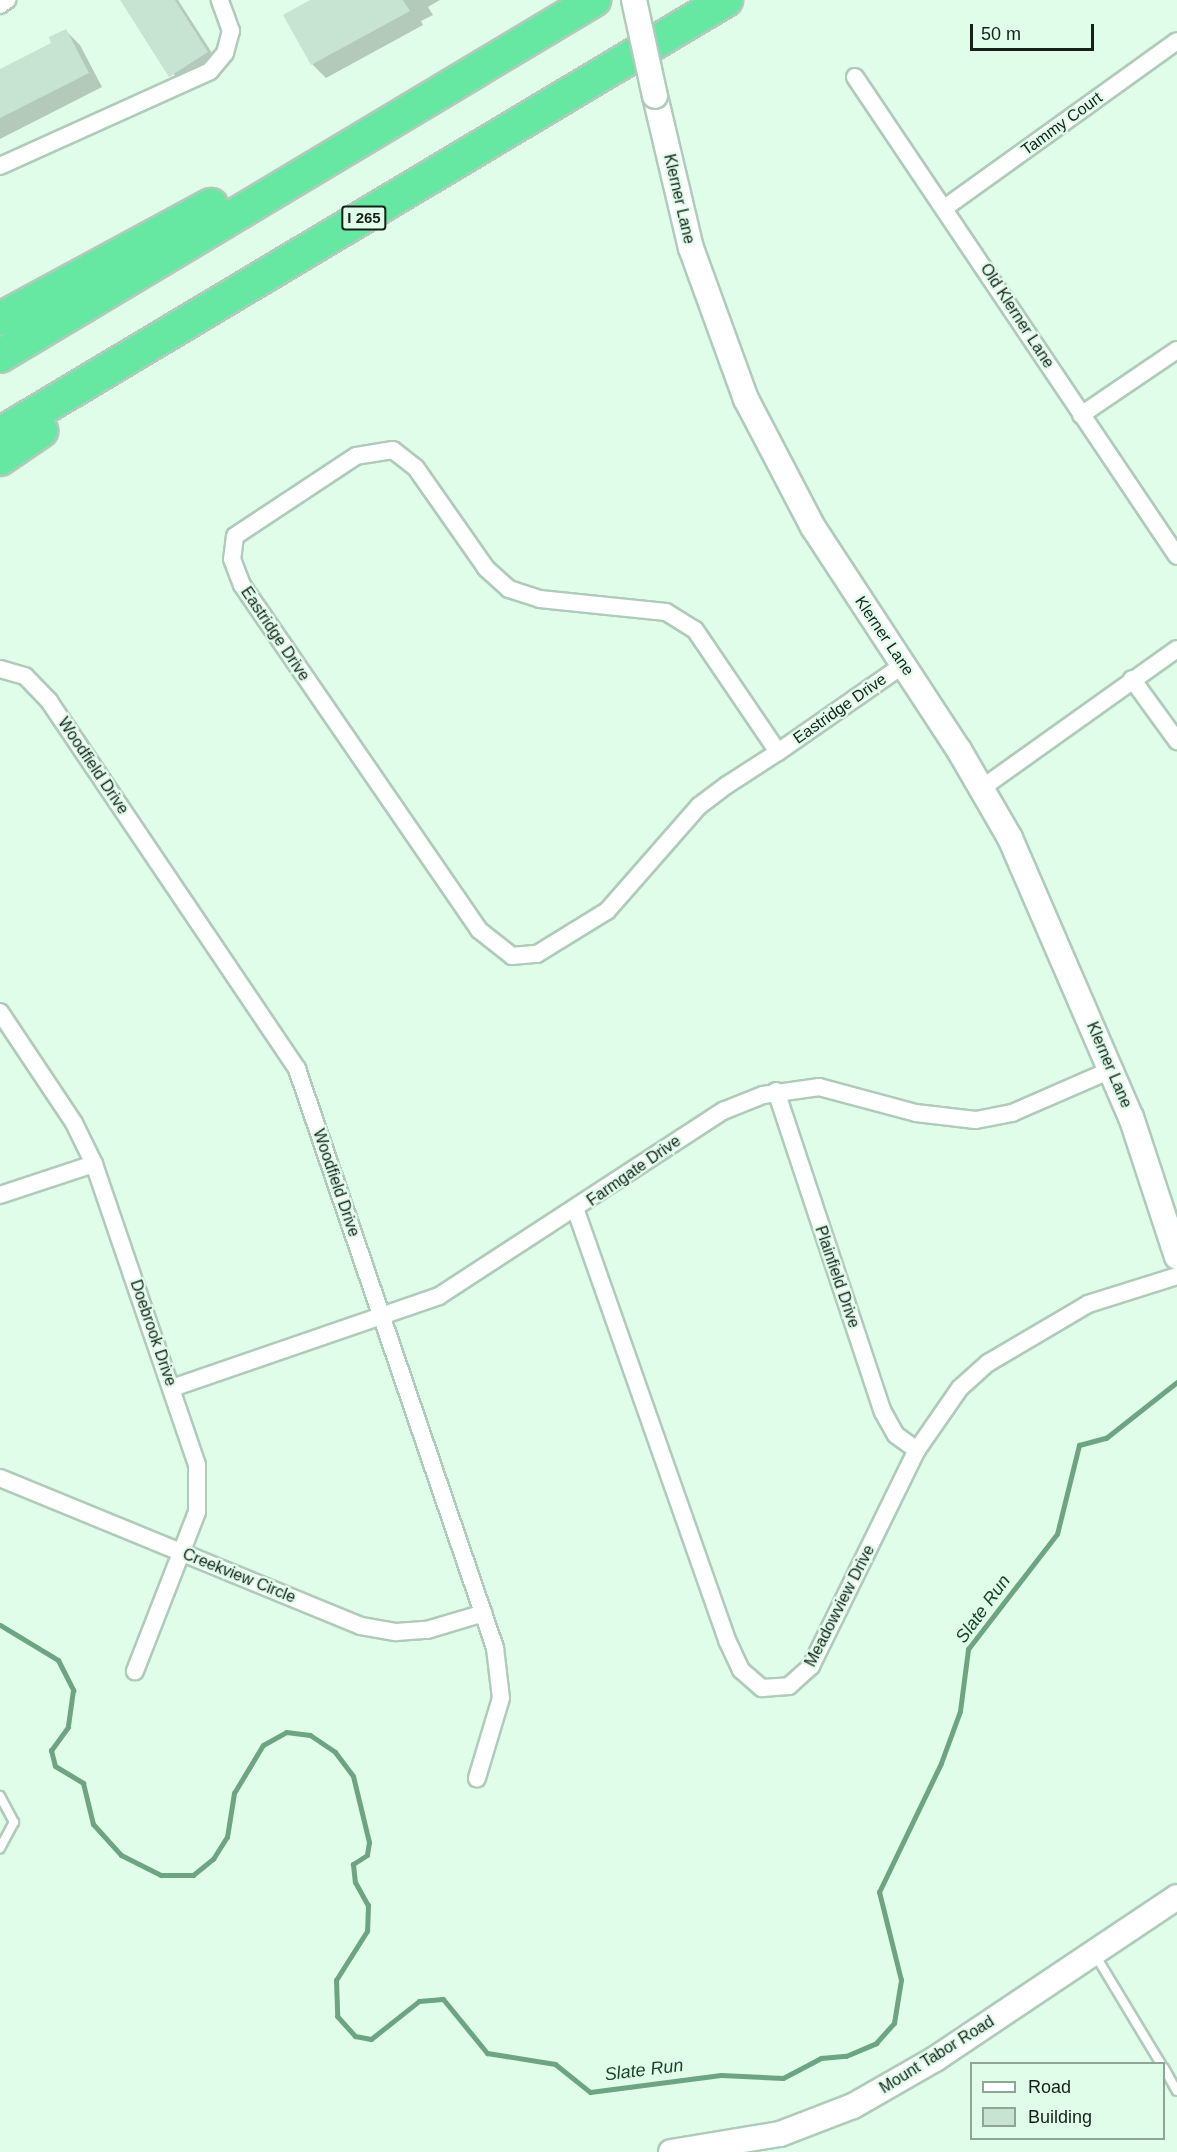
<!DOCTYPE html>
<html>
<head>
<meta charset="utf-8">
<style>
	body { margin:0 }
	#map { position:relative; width:1177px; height:2152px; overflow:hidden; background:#e0fdea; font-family:Helvetica,sans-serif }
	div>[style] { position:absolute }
	.shadow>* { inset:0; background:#0003 }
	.stream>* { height:5px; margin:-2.5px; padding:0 2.5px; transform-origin:2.5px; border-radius:2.5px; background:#6da583 }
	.building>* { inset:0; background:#c7e3d1 }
	.roads { filter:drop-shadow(2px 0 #afcbb9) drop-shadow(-2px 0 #afcbb9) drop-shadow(0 2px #afcbb9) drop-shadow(0 -2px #afcbb9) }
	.lane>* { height:8px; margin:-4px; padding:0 4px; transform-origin:4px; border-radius:4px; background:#fff }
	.street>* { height:16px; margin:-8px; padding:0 8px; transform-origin:8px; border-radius:8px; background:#fff }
	.secondary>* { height:24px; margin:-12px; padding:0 12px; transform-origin:12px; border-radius:12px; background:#fff }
	.highway>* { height:32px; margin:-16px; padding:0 16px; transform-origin:16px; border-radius:16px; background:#67e8a2 }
	.bridges { filter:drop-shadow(2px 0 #afcbb9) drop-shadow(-2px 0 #afcbb9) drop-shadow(0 2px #afcbb9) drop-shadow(0 -2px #afcbb9) }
	.secondary-bridge>* { height:24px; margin:-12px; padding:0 12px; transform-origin:12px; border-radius:12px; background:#fff }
	span { translate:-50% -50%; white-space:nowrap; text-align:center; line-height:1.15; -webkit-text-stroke:4.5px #e0fdea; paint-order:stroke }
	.shield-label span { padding:2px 4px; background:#e0fdea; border:2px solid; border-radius:4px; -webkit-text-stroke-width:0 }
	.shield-label { font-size:15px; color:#152019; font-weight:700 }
	.street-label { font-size:16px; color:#152019 }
	.water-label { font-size:18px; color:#18442c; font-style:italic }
	.legend { position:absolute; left:970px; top:2062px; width:195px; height:78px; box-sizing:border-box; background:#e0fdea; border:2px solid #8fa596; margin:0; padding:8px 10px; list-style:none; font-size:18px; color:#152019 }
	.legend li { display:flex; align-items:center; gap:12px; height:30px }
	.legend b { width:30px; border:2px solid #8fa596 }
	.scale { position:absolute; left:970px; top:24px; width:124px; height:27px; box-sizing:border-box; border:3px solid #152019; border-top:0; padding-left:8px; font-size:18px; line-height:21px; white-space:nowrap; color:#152019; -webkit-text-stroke:4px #e0fdea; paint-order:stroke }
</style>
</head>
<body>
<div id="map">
	<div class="shadow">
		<i style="clip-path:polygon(122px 0,178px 0,221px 67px,185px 90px)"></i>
		<i style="clip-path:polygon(313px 0,440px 0,428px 7px,433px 15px,421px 21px,423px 25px,326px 78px,312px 64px)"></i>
		<i style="clip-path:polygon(66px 31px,80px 45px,102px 87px,0 139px,0 70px,53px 43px)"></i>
	</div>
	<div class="stream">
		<i style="left:0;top:1625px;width:68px;rotate:31.1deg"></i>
		<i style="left:58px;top:1660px;width:34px;rotate:63deg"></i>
		<i style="left:73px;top:1690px;width:37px;rotate:98deg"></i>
		<i style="left:68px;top:1727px;width:29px;rotate:126deg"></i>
		<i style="left:51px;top:1750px;width:16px;rotate:76deg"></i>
		<i style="left:55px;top:1766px;width:33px;rotate:31deg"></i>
		<i style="left:83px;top:1783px;width:42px;rotate:76.3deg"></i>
		<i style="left:93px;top:1824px;width:42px;rotate:47.9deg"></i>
		<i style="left:121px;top:1855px;width:45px;rotate:26.6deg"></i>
		<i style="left:161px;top:1875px;width:32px"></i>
		<i style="left:193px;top:1875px;width:26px;rotate:-39deg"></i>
		<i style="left:213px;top:1859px;width:26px;rotate:-58deg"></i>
		<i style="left:227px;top:1837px;width:45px;rotate:-81deg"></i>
		<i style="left:234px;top:1793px;width:56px;rotate:-58.9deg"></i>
		<i style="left:263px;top:1745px;width:26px;rotate:-29deg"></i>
		<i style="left:286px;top:1732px;width:24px;rotate:7deg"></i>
		<i style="left:310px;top:1735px;width:30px;rotate:34deg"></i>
		<i style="left:335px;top:1752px;width:30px;rotate:53deg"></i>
		<i style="left:353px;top:1776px;width:68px;rotate:76.4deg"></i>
		<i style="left:369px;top:1842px;width:13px;rotate:99deg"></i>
		<i style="left:367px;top:1855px;width:17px;rotate:147deg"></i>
		<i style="left:353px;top:1864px;width:18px;rotate:84deg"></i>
		<i style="left:355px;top:1882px;width:26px;rotate:61deg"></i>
		<i style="left:368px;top:1905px;width:26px;rotate:92deg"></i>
		<i style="left:367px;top:1931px;width:58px;rotate:122.3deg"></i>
		<i style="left:336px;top:1980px;width:36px;rotate:88deg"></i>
		<i style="left:337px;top:2016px;width:27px;rotate:48deg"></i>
		<i style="left:355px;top:2036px;width:16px;rotate:11deg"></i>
		<i style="left:371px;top:2039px;width:61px;rotate:-38.4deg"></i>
		<i style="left:419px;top:2001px;width:24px;rotate:-5deg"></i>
		<i style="left:443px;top:1999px;width:70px;rotate:50.8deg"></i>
		<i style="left:487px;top:2053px;width:69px;rotate:9.2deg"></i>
		<i style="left:555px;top:2064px;width:45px;rotate:38.7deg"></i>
		<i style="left:590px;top:2092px;width:132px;rotate:-7.4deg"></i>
		<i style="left:721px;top:2075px;width:62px;rotate:2.8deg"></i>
		<i style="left:783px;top:2078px;width:43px;rotate:-27.8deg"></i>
		<i style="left:821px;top:2058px;width:25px;rotate:-5deg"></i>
		<i style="left:846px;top:2056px;width:33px;rotate:-23deg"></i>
		<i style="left:876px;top:2043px;width:27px;rotate:-48deg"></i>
		<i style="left:894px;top:2023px;width:44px;rotate:-80.8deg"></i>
		<i style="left:901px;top:1980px;width:91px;rotate:-104deg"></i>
		<i style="left:879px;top:1892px;width:143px;rotate:-64.3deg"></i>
		<i style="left:941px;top:1763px;width:55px;rotate:-69.9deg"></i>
		<i style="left:960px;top:1711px;width:63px;rotate:-82.6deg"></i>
		<i style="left:968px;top:1649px;width:145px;rotate:-52.3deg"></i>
		<i style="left:1057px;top:1534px;width:92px;rotate:-76.1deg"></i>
		<i style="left:1079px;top:1445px;width:28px;rotate:-15deg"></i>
		<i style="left:1106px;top:1438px;width:90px;rotate:-38.3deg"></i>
	</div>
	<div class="building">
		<i style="clip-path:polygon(120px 0,175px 0,208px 52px,169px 77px)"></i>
		<i style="clip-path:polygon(310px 0,403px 0,410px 11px,311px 65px,283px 15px)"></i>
		<i style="clip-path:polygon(66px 29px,89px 73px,0 118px,0 69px,51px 43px,49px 37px)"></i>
	</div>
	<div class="roads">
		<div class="lane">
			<i style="left:0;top:1796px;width:30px;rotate:62deg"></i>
			<i style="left:14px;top:1822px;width:30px;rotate:118deg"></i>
			<i style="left:1094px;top:1953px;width:130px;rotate:58.9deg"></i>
			<i style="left:1164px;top:2068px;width:26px;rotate:61deg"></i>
		</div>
		<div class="street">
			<i style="left:0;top:5px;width:9px;rotate:-36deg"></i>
			<i style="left:855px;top:77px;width:577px;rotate:56.09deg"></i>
			<i style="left:0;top:166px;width:230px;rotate:-24.3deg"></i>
			<i style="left:210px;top:71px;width:23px;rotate:-50deg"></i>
			<i style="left:225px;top:53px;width:23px;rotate:-75deg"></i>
			<i style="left:231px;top:31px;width:33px;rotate:-110deg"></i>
			<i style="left:946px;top:207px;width:284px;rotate:-35.7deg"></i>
			<i style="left:1081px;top:415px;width:116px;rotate:-34.1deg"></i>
			<i style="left:0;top:669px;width:26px;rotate:16deg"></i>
			<i style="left:25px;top:676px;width:35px;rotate:46deg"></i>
			<i style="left:49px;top:701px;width:444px;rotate:56deg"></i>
			<i style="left:297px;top:1069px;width:612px;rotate:71.12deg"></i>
			<i style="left:495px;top:1648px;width:50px;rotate:83.2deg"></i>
			<i style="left:501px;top:1698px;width:84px;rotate:106.7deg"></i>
			<i style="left:1132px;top:679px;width:77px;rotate:54deg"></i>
			<i style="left:778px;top:752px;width:148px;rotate:-124.2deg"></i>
			<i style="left:695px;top:630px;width:34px;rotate:-148deg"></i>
			<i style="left:666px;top:612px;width:127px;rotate:-174.1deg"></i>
			<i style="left:540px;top:599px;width:33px;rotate:-162deg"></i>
			<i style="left:509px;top:589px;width:31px;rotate:-138deg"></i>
			<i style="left:486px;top:568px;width:122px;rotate:-125deg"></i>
			<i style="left:416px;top:468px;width:29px;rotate:-142deg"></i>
			<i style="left:393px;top:450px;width:37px;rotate:171deg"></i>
			<i style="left:356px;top:456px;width:145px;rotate:146.5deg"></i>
			<i style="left:235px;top:536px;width:23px;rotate:97deg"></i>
			<i style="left:232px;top:559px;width:28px;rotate:69deg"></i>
			<i style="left:242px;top:585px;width:419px;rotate:55.5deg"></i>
			<i style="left:479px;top:930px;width:42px;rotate:38.2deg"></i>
			<i style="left:512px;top:956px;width:25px;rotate:-5deg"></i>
			<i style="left:537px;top:954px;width:82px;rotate:-31.6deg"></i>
			<i style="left:607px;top:911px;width:140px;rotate:-48.8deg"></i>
			<i style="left:699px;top:806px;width:35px;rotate:-37deg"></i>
			<i style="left:727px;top:785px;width:61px;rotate:-32.9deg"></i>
			<i style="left:778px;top:752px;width:152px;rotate:-34.8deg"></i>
			<i style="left:982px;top:788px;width:239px;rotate:-35.5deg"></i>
			<i style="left:0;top:1012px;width:133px;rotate:56.3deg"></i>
			<i style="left:74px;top:1123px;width:46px;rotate:64deg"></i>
			<i style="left:94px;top:1164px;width:318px;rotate:71.1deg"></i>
			<i style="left:197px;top:1465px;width:47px;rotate:90deg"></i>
			<i style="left:197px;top:1512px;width:171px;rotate:111.3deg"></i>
			<i style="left:776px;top:1091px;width:338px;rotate:71.6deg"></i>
			<i style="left:883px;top:1412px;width:26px;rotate:61deg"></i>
			<i style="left:896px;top:1435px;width:26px;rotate:36deg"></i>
			<i style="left:0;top:1195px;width:99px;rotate:-18.3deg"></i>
			<i style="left:576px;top:1211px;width:455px;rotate:70.6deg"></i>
			<i style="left:727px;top:1640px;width:33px;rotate:65deg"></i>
			<i style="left:741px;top:1670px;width:28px;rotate:41deg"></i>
			<i style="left:762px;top:1688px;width:27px;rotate:-4deg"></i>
			<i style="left:789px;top:1686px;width:30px;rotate:-42deg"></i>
			<i style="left:811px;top:1666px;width:241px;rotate:-63.9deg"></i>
			<i style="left:917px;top:1450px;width:75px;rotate:-55.3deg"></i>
			<i style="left:960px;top:1388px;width:38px;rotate:-42deg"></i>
			<i style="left:988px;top:1363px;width:116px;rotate:-30.5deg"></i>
			<i style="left:1088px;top:1304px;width:93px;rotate:-17.5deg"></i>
			<i style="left:172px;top:1388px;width:282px;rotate:-19deg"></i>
			<i style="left:439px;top:1296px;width:339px;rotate:-33.1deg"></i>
			<i style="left:723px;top:1111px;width:43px;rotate:-21.8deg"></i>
			<i style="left:763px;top:1095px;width:57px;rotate:-8.1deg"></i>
			<i style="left:819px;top:1087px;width:100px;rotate:15deg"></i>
			<i style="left:916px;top:1113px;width:60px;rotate:6.7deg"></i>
			<i style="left:976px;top:1120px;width:37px;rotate:-11deg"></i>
			<i style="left:1012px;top:1113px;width:108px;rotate:-23.5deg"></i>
			<i style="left:0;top:1478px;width:390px;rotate:22.3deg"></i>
			<i style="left:361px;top:1626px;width:36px;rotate:10deg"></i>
			<i style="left:396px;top:1632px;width:31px;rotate:-4deg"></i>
			<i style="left:427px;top:1630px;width:59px;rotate:-16.6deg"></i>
		</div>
		<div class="secondary">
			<i style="left:655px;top:96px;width:156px;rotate:76.7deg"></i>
			<i style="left:691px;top:248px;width:161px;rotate:70deg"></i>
			<i style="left:746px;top:399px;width:144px;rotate:62.4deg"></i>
			<i style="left:813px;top:527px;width:267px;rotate:56.8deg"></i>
			<i style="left:959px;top:750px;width:102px;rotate:59.9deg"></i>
			<i style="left:1010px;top:838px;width:304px;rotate:66.6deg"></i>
			<i style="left:1131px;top:1117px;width:147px;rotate:71.8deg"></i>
			<i style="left:671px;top:2152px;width:110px;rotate:-9.4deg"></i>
			<i style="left:780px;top:2134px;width:78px;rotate:-21deg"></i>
			<i style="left:853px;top:2106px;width:95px;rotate:-29.8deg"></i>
			<i style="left:935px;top:2059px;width:291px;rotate:-33.8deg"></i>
		</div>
		<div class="highway">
			<i style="left:0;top:319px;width:240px;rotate:-28.4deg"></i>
			<i style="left:0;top:356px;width:693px;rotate:-30.94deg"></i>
			<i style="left:0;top:434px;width:846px;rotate:-30.87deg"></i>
			<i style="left:0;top:459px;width:50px;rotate:-34.3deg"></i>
		</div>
	</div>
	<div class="bridges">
		<div class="secondary-bridge">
			<i style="left:634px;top:0;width:98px;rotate:77.7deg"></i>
		</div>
	</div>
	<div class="shield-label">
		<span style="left:364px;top:218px">I 265</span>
	</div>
	<div class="street-label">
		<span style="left:1062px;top:124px;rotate:-36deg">Tammy Court</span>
		<span style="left:679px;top:199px;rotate:77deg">Klerner Lane</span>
		<span style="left:1017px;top:316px;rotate:57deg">Old Klerner Lane</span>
		<span style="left:275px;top:634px;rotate:56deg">Eastridge Drive</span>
		<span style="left:884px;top:636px;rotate:56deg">Klerner Lane</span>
		<span style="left:840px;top:709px;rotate:-35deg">Eastridge Drive</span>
		<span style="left:93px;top:766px;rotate:56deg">Woodfield Drive</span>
		<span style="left:1109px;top:1065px;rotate:67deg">Klerner Lane</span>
		<span style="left:634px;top:1171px;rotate:-35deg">Farmgate Drive</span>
		<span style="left:336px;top:1183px;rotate:71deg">Woodfield Drive</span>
		<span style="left:837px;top:1277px;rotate:71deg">Plainfield Drive</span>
		<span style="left:153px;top:1333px;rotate:71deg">Doebrook Drive</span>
		<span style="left:239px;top:1576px;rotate:22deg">Creekview Circle</span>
		<span style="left:840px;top:1606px;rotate:-63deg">Meadowview Drive</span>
		<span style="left:937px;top:2055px;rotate:-32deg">Mount Tabor Road</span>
	</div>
	<div class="water-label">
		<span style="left:983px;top:1609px;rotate:-54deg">Slate Run</span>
		<span style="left:644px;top:2070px;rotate:-7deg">Slate Run</span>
	</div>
	<ul class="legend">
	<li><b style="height:8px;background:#fff"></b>Road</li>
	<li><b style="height:16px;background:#c7e3d1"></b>Building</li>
	</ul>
	<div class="scale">50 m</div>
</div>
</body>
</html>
